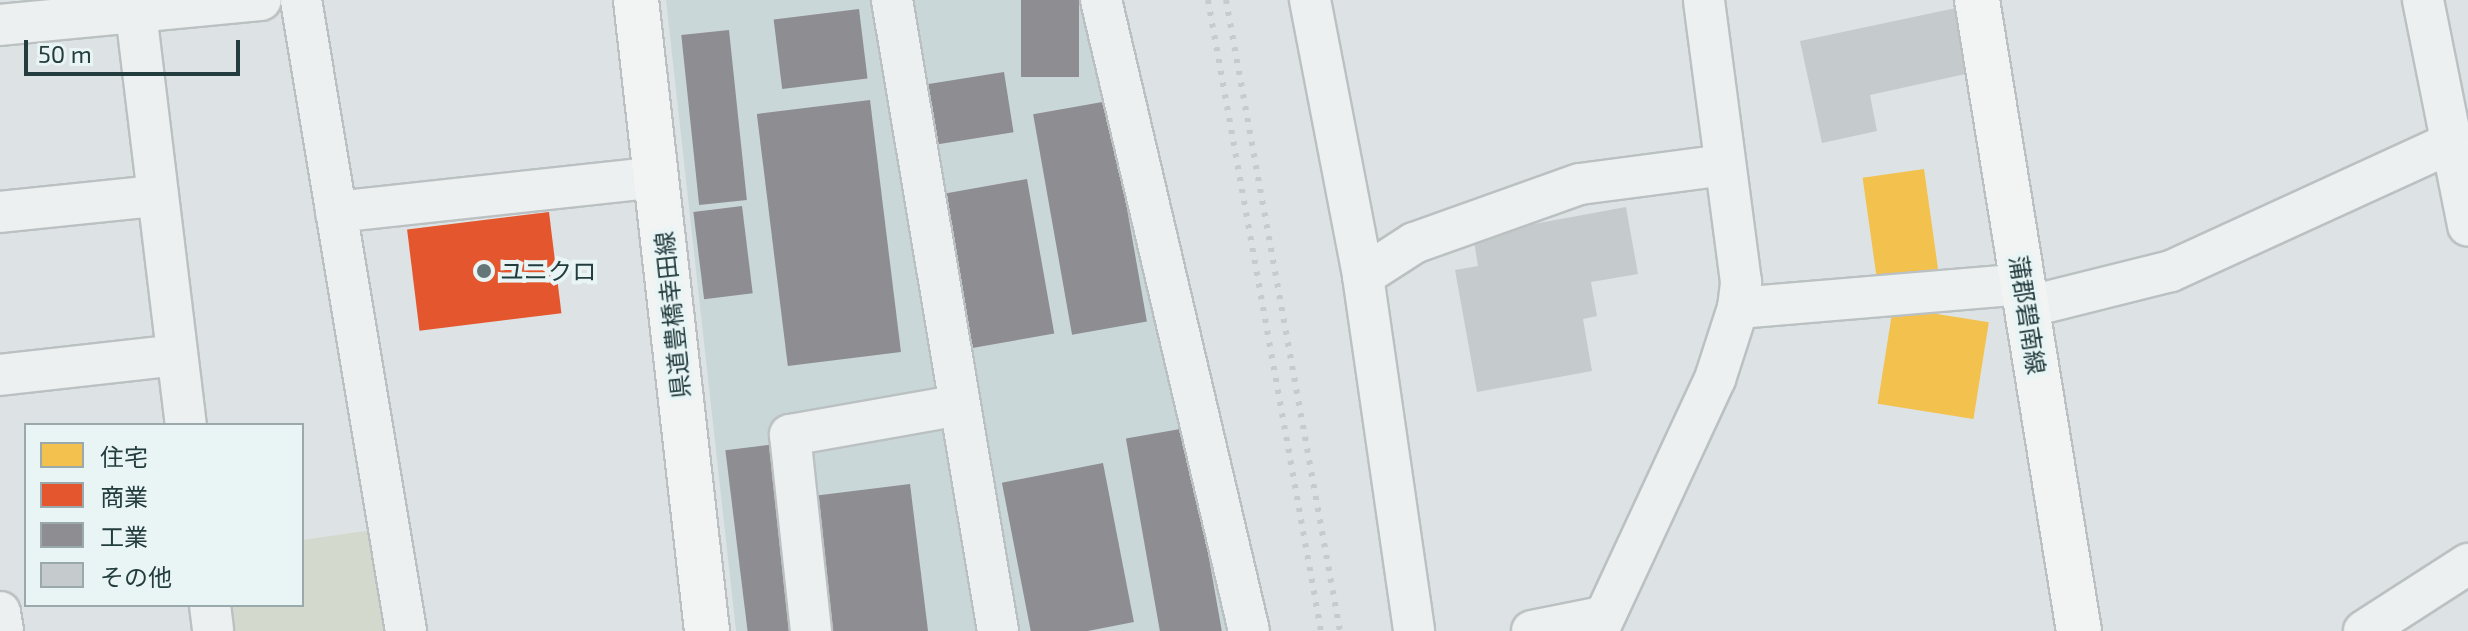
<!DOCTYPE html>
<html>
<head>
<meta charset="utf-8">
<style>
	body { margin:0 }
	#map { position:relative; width:2468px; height:631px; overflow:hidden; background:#dde3e4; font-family:"Exo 2","Noto Sans JP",sans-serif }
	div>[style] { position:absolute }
	.built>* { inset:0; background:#cad7d8 }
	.green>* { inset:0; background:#d4d9cd }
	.homes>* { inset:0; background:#f2c14e; transform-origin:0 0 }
	.shops>* { inset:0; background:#e4572e; transform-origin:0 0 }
	.industry>* { inset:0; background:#8d8d92; transform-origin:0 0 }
	.building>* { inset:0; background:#c5cbcc }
	.roads { filter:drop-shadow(2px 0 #bbc1c2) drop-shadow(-2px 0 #bbc1c2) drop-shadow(0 2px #bbc1c2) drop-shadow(0 -2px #bbc1c2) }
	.minor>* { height:40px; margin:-20px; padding:0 20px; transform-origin:20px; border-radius:20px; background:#edf0f0 }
	.major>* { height:44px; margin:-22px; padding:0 22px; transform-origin:22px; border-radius:22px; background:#f2f4f4 }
	.rail>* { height:6px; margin-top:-3px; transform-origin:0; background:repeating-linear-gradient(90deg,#c6cbcb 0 4px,transparent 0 12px) }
	.dots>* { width:22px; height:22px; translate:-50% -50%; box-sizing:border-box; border:4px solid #e9f4f5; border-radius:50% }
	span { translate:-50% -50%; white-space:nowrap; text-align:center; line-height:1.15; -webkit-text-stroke:8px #e9f4f5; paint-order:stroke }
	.poi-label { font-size:24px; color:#233c3e }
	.left { translate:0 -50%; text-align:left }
	.street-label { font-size:24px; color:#233c3e }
	.legend { position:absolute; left:24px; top:423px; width:280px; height:184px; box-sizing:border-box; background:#e9f4f5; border:2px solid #9aaaac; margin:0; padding:10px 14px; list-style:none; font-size:24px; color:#233c3e }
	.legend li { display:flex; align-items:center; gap:16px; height:40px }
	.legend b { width:40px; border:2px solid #9aaaac }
	.scale { position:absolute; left:24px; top:40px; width:216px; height:36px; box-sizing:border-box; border:4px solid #233c3e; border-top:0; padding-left:10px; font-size:24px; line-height:28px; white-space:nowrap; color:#233c3e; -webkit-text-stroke:6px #e9f4f5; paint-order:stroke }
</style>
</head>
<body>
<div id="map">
	<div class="built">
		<i style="clip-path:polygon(666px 0,1083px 0,1231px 631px,736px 631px)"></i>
	</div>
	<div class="green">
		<i style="clip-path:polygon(379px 529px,395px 631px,224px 631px,221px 605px,302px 605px,302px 540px)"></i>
	</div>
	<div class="homes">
		<i style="left:1924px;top:169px;width:107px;height:62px;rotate:82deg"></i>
		<i style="left:1893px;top:307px;width:97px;height:98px;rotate:9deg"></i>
	</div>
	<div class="shops">
		<i style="left:549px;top:212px;width:102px;height:143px;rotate:83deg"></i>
	</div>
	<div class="industry">
		<i style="left:1021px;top:0;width:58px;height:77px"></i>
		<i style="left:859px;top:9px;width:70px;height:86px;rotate:83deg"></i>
		<i style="left:729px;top:30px;width:171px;height:48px;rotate:84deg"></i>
		<i style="left:1004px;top:72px;width:61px;height:78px;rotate:81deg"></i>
		<i style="left:870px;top:100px;width:254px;height:114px;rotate:83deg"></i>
		<i style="left:1108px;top:101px;width:224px;height:76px;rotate:80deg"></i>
		<i style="left:1027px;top:179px;width:157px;height:86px;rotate:80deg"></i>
		<i style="left:742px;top:206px;width:88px;height:49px;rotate:83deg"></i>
		<i style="left:1186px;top:428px;width:206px;height:61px;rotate:80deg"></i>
		<i style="left:776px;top:444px;width:188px;height:51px;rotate:83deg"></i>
		<i style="left:1103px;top:463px;width:162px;height:103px;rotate:79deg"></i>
		<i style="left:910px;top:484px;width:148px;height:102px;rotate:83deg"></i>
	</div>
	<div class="building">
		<i style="clip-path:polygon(1956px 8px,1970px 73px,1870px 95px,1877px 131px,1822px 143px,1800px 41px)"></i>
		<i style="clip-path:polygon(1626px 207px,1638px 274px,1591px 282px,1597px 316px,1583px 319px,1592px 371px,1477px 392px,1455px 270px,1478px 266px,1473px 235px)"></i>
	</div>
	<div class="roads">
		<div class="minor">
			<i style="left:301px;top:0;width:640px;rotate:80.55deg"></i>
			<i style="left:892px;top:0;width:640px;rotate:80.46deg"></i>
			<i style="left:1101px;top:0;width:648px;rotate:76.8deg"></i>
			<i style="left:1310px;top:0;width:281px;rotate:79.1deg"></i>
			<i style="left:1363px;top:276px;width:359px;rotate:81.8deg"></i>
			<i style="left:2423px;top:0;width:230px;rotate:78.7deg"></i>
			<i style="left:136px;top:13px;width:415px;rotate:83.1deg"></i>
			<i style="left:0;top:25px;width:262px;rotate:-5.5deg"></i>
			<i style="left:0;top:212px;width:156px;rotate:-5.9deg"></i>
			<i style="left:336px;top:212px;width:322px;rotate:-6.2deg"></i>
			<i style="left:1363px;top:276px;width:61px;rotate:-32.9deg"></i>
			<i style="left:1414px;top:243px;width:176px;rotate:-19.6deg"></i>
			<i style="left:1580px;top:184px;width:145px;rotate:-7.5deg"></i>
			<i style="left:2027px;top:307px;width:148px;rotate:-14deg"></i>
			<i style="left:2171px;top:271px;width:305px;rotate:-24.6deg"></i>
			<i style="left:1738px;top:308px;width:286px;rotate:-4.8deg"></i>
			<i style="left:0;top:375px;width:178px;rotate:-6.4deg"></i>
			<i style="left:210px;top:605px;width:26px;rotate:83deg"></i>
			<i style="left:0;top:612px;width:19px;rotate:81deg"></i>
			<i style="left:811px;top:631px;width:197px;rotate:-96.1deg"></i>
			<i style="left:790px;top:435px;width:168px;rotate:-10deg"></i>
			<i style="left:1532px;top:631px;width:71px;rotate:-11.3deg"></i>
			<i style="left:1598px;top:631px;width:278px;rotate:-65.1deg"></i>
			<i style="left:1715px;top:379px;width:75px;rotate:-72.1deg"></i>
			<i style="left:1738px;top:308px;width:26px;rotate:-83deg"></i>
			<i style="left:1741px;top:282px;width:284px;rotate:-97.5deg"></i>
			<i style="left:2364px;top:631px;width:124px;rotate:-32.8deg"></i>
		</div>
		<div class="major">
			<i style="left:636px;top:0;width:635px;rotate:83.58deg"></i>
			<i style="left:1977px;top:0;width:639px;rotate:80.82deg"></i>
		</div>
	</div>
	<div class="rail">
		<i style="left:1208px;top:0;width:641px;rotate:79.85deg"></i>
		<i style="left:1226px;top:0;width:641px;rotate:79.76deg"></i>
	</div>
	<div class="dots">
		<i style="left:484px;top:271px;background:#647678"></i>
	</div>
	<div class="poi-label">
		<span class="left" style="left:500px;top:271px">ユニクロ</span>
	</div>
	<div class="street-label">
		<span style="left:672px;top:315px;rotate:-96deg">県道豊橋幸田線</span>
		<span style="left:2028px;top:315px;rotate:81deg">蒲郡碧南線</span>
	</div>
	<ul class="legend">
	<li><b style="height:22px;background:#f2c14e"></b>住宅</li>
	<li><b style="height:22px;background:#e4572e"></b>商業</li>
	<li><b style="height:22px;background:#8d8d92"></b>工業</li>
	<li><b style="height:22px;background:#c5cbcc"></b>その他</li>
	</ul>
	<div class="scale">50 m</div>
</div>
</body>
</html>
